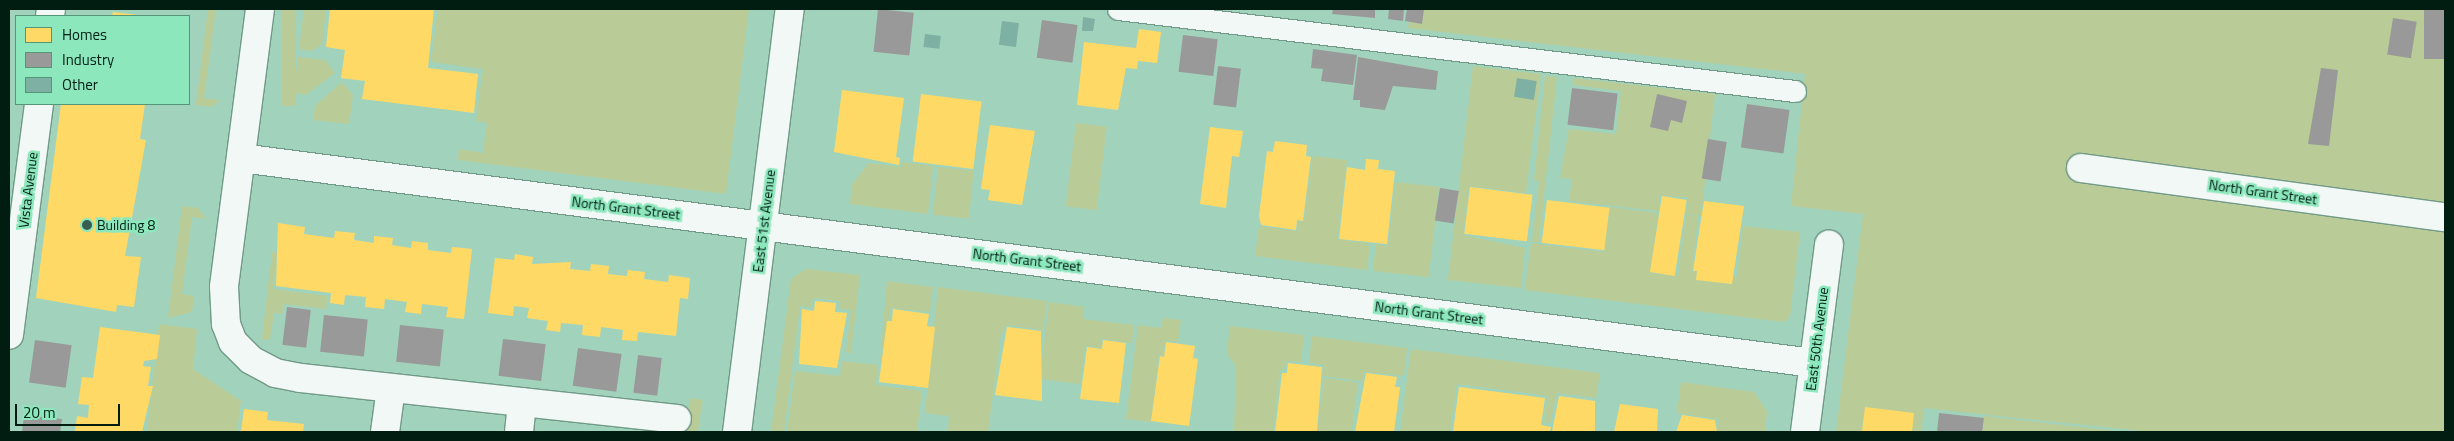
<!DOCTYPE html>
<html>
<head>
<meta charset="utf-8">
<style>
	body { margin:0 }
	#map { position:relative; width:2454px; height:441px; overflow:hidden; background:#a1d3bc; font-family:"Titillium Web",sans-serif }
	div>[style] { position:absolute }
	.green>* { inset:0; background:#b9cc97; transform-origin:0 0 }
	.homes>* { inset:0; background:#ffd966; transform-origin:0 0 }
	.industry>* { inset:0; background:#999; transform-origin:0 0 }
	.building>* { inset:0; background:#7eb0a3; transform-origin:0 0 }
	.roads { filter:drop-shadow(1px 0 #709987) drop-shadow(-1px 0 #709987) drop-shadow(0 1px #709987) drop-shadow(0 -1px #709987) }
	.service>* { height:21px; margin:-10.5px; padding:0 10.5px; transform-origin:10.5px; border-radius:10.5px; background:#f1f8f5 }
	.minor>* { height:28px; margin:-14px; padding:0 14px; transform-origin:14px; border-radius:14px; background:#f1f8f5 }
	.dots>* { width:14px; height:14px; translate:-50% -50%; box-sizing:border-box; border:2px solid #8de7bd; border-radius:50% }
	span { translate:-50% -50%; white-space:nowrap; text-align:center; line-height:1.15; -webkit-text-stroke:5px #8de7bd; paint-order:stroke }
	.street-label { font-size:14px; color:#011d12 }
	.poi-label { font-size:14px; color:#011d12 }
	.left { translate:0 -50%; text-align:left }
	.frame { position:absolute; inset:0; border:10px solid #011d12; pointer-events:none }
	.legend { position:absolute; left:15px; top:15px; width:175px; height:90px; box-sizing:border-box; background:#8de7bd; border:1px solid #559679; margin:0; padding:6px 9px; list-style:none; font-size:15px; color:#011d12 }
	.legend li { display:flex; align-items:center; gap:10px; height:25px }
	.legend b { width:25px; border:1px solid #559679 }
	.scale { position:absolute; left:15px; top:404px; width:105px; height:22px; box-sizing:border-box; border:2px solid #011d12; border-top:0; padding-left:6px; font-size:15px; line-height:18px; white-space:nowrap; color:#011d12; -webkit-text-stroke:4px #8de7bd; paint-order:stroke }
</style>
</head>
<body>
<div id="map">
	<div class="green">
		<i style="clip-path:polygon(208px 9px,216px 9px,204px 98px,220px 100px,212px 107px,196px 105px)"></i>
		<i style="left:282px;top:9px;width:14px;height:97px"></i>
		<i style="clip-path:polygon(304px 9px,326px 9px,322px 45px,311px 51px,299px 49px)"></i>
		<i style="clip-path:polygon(438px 9px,749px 9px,726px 194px,458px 160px,459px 149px,483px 153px,487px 123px,476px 121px,483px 69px,431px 62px)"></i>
		<i style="clip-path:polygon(1411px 9px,2445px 9px,2445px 432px,2151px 432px,1924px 408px,1921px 432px,1836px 432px,1863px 214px,1791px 206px,1805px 74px,1408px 28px)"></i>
		<i style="clip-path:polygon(298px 57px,325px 60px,335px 73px,306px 95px,294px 93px)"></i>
		<i style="clip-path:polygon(1473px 66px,1541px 74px,1526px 193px,1469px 186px,1463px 235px,1525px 248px,1521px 288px,1448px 280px)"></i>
		<i style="clip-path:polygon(1545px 76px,1557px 77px,1539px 242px,1532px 242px,1539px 181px,1534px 180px)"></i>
		<i style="clip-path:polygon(1574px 78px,1715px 94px,1701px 216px,1686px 214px,1688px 198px,1660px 195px,1659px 211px,1569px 201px,1572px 179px,1560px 178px,1569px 129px,1616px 134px,1621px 91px,1573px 85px)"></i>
		<i style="clip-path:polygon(342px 82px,353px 95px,349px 124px,313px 120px,315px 106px)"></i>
		<i style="left:1076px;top:123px;width:31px;height:84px;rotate:7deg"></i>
		<i style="clip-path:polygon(1313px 156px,1347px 160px,1337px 239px,1370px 244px,1367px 270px,1255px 256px,1259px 226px,1297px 231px,1298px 222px,1304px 222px)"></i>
		<i style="clip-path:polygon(902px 162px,933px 166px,928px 214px,850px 204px,852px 184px,869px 163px,901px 167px)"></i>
		<i style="left:938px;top:167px;width:36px;height:48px;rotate:6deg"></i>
		<i style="clip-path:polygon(1396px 182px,1439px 187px,1429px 277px,1373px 271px,1376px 244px,1388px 246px)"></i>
		<i style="clip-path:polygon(182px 206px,198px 208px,206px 219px,192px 217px,182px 294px,194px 296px,192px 312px,168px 318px)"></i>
		<i style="clip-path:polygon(1610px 207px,1658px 213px,1651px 273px,1678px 276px,1686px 215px,1698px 216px,1692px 271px,1697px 272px,1696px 280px,1731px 284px,1732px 276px,1737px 277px,1743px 226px,1800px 232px,1790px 317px,1784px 322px,1525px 290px,1531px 243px,1604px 252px)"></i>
		<i style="clip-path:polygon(272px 252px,277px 253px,273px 289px,327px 296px,326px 309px,284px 304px,282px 314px,274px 313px,270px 340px,262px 339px)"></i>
		<i style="clip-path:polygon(806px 269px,860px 275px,851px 353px,846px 352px,851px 310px,839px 309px,839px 301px,813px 298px,811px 307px,800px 306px,784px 432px,771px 432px,791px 279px)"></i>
		<i style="clip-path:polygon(887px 281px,933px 287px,930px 312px,891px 308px,880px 362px)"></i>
		<i style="clip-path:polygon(938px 287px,1047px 301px,1043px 330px,1007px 325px,1001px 334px,988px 432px,948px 432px,949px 416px,925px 413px)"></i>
		<i style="clip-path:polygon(1049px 302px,1084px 307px,1083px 319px,1134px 325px,1132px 343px,1102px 339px,1101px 348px,1085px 346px,1080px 384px,1040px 379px)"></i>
		<i style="clip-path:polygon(1163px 318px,1181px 320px,1178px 342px,1165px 340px,1163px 355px,1159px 354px,1151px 422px,1126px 419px,1138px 325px,1161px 328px)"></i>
		<i style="clip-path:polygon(159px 324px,197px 329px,193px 369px,241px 401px,237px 432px,147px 432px)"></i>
		<i style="clip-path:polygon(1230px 326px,1304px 335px,1301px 362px,1286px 361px,1284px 370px,1280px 370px,1273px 432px,1234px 431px,1236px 366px,1227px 354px)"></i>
		<i style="clip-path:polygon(1312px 336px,1407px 348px,1404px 376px,1364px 372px,1363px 381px,1322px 376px,1324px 365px,1309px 363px)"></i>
		<i style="clip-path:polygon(1411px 349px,1600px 373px,1596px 398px,1557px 393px,1550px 423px,1544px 423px,1548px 396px,1457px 384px,1450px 432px,1400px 432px)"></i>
		<i style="clip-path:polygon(842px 361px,878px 365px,876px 385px,922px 391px,917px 432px,787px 432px,795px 371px,840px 376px)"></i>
		<i style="left:1324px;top:378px;width:34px;height:54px;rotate:7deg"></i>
		<i style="clip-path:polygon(1681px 382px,1754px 392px,1767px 411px,1765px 432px,1717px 432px,1719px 419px,1677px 413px)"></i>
		<i style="left:690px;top:398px;width:13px;height:34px;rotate:9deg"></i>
		<i style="clip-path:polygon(1984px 416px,2002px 418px,2125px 432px,1982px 432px)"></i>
	</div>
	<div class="homes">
		<i style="clip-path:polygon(330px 9px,434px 9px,428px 68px,478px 74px,474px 113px,362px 99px,365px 81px,341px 78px,345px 50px,326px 47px)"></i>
		<i style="clip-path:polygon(113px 12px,138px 15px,138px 16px,112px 16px)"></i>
		<i style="clip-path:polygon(1139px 29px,1161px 32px,1157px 63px,1138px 61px,1137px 69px,1126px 68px,1118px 110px,1077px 105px,1084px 42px,1136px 48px)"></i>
		<i style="clip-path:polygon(842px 90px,904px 98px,896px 157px,900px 158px,899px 165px,834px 152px)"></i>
		<i style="left:921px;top:94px;width:61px;height:68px;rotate:7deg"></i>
		<i style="clip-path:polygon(61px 104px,145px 104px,140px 139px,146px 140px,125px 256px,141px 257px,134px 307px,117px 305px,116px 312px,36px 298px)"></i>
		<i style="clip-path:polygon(990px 125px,1035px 131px,1022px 205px,988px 200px,990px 190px,981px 189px)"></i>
		<i style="clip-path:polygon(1210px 127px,1243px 131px,1239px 157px,1232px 156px,1226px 208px,1200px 204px)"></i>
		<i style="clip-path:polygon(1275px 141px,1307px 145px,1306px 156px,1311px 157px,1303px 221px,1297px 220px,1296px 230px,1261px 225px,1259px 216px,1267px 151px,1273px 152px)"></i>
		<i style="clip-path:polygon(1366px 159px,1379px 160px,1378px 169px,1395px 171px,1387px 244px,1339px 239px,1347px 167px,1365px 170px)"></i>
		<i style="left:1470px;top:187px;width:63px;height:47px;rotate:7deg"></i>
		<i style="left:1662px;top:196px;width:25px;height:77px;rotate:9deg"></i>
		<i style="left:1547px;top:200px;width:63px;height:43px;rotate:7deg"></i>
		<i style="clip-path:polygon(1704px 201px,1744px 206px,1732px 284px,1696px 280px,1697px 271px,1693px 271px)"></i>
		<i style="clip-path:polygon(278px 223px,305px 227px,304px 234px,334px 238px,335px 231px,355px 233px,354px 240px,374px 243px,374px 236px,393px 238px,392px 245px,411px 248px,412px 241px,428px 243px,428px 250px,451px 253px,452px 247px,472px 249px,464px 319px,446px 317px,448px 307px,422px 304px,421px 314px,405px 312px,407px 302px,385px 299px,384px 309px,365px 307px,366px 297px,345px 295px,344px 305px,330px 303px,331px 293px,276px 286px)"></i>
		<i style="clip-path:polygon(515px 254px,533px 257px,532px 264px,571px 262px,570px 269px,590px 271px,591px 264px,609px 266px,608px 274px,627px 276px,628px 270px,645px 272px,644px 279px,668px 282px,669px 275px,690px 278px,688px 299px,680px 298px,676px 336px,638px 332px,637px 341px,622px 340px,623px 330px,601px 327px,600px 337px,582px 335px,583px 325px,561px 323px,560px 332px,546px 330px,548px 321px,527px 318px,529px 308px,514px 306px,513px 316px,488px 313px,495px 258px,514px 260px)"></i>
		<i style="clip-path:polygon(815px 301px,836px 303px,835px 312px,847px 313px,837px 368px,799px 364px,802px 309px,814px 311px)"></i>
		<i style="clip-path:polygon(893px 309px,929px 314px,927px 326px,935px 327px,928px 388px,879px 382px,887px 321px,892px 321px)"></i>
		<i style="clip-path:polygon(100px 327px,160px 335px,157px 359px,144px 361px,143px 366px,151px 367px,148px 386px,153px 386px,142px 432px,75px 432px,77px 416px,88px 418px,89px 405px,78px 404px,82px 377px,93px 378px)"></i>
		<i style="clip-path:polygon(1007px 327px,1041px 331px,1042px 401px,995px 395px)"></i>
		<i style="clip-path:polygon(1103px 340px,1126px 343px,1119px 403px,1080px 399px,1087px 347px,1102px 349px)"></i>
		<i style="clip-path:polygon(1166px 342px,1195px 346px,1193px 358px,1198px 359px,1189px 426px,1151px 421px,1160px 356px,1164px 357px)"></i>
		<i style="clip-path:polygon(1288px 363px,1322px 367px,1317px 432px,1275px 432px,1282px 373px,1287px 373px)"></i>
		<i style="clip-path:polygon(1366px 373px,1397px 377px,1395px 387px,1400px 387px,1394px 432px,1355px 432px)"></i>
		<i style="clip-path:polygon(1459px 387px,1545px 398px,1541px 425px,1551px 427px,1550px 432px,1453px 432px)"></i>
		<i style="clip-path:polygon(1559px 396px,1595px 401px,1595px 432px,1552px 432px)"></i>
		<i style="clip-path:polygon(1620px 404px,1658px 409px,1657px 432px,1614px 432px)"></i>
		<i style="clip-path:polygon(1865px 407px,1914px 413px,1912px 432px,1862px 432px)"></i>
		<i style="clip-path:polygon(244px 409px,268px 412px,267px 420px,304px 424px,303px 432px,241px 432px)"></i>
		<i style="clip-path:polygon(1682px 415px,1715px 420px,1717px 432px,1676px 432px)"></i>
	</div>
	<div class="industry">
		<i style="left:878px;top:9px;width:36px;height:43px;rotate:6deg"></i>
		<i style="clip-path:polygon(1333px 9px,1375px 9px,1375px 18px,1332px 14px)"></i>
		<i style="clip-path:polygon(1389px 9px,1404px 9px,1403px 21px,1388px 19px)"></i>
		<i style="clip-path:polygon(1407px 9px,1424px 9px,1422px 24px,1405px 21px)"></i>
		<i style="left:2424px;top:9px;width:21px;height:50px"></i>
		<i style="left:2393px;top:18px;width:24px;height:37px;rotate:9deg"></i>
		<i style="left:1042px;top:20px;width:36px;height:38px;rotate:8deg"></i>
		<i style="left:1183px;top:35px;width:35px;height:37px;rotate:7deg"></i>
		<i style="clip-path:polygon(1313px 49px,1357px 55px,1353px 85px,1321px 81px,1323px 69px,1311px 68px)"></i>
		<i style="clip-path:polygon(1358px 57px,1438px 71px,1436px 90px,1393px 86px,1385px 110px,1360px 107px,1360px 100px,1353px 100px)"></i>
		<i style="left:1218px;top:66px;width:23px;height:39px;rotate:7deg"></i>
		<i style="clip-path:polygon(2321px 68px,2338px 70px,2329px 146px,2308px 144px)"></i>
		<i style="left:1572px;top:88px;width:46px;height:37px;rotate:7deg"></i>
		<i style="clip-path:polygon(1657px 94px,1687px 101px,1682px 123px,1671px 120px,1668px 131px,1650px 127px)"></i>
		<i style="left:1747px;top:104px;width:43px;height:44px;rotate:8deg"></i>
		<i style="left:1708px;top:139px;width:19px;height:40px;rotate:9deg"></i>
		<i style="left:1440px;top:188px;width:19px;height:33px;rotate:9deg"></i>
		<i style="left:287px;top:307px;width:24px;height:38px;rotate:7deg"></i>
		<i style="left:324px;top:315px;width:44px;height:37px;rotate:6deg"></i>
		<i style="left:400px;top:325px;width:44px;height:37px;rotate:6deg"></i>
		<i style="left:503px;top:339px;width:43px;height:37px;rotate:7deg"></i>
		<i style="left:35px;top:340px;width:37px;height:43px;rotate:8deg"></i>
		<i style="left:578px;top:348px;width:44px;height:38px;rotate:8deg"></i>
		<i style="left:638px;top:355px;width:24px;height:38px;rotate:7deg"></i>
		<i style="clip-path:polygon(1939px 413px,1984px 418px,1982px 432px,1937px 432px)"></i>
		<i style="clip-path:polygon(24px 415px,62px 419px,60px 432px,22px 432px)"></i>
	</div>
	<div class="building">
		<i style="clip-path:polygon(1083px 17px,1095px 19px,1093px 31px,1082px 31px)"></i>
		<i style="left:1002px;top:21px;width:17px;height:24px;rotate:7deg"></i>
		<i style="left:925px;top:34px;width:16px;height:13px;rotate:7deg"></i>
		<i style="left:1517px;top:78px;width:20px;height:19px;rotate:9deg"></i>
	</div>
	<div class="roads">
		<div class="service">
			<i style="left:1118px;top:9px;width:682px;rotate:6.91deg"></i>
		</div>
		<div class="minor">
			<i style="left:260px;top:9px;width:280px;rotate:97.4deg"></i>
			<i style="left:224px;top:287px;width:37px;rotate:87deg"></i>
			<i style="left:226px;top:324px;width:19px;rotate:69deg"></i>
			<i style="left:233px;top:342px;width:25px;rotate:45deg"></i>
			<i style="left:251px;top:360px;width:27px;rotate:28deg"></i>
			<i style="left:275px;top:373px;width:26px;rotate:11deg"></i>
			<i style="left:301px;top:378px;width:378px;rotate:6.2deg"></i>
			<i style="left:50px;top:16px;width:7px;rotate:-82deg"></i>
			<i style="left:241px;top:158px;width:1586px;rotate:7.43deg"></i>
			<i style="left:2081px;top:168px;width:367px;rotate:7.7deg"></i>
			<i style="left:9px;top:335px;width:233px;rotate:-82.6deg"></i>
			<i style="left:385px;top:432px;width:44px;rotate:-82.2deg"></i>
			<i style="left:519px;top:432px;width:30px;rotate:-84deg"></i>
			<i style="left:737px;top:432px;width:426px;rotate:-82.9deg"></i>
			<i style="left:1805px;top:432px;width:189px;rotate:-82.7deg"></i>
		</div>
	</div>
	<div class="dots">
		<i style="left:87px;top:225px;background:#395d4e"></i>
	</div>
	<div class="street-label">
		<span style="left:28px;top:190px;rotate:-83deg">Vista Avenue</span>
		<span style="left:2263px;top:192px;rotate:8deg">North Grant Street</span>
		<span style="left:626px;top:208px;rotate:7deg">North Grant Street</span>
		<span style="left:764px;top:221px;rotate:-83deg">East 51st Avenue</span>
		<span style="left:1027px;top:260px;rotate:7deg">North Grant Street</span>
		<span style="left:1429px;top:313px;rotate:7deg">North Grant Street</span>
		<span style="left:1817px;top:339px;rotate:-83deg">East 50th Avenue</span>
	</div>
	<div class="poi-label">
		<span class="left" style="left:97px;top:225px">Building 8</span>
	</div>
	<div class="frame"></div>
	<ul class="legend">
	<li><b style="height:14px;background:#ffd966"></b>Homes</li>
	<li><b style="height:14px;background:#999"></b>Industry</li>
	<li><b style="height:14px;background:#7eb0a3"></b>Other</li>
	</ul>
	<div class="scale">20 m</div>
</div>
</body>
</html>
